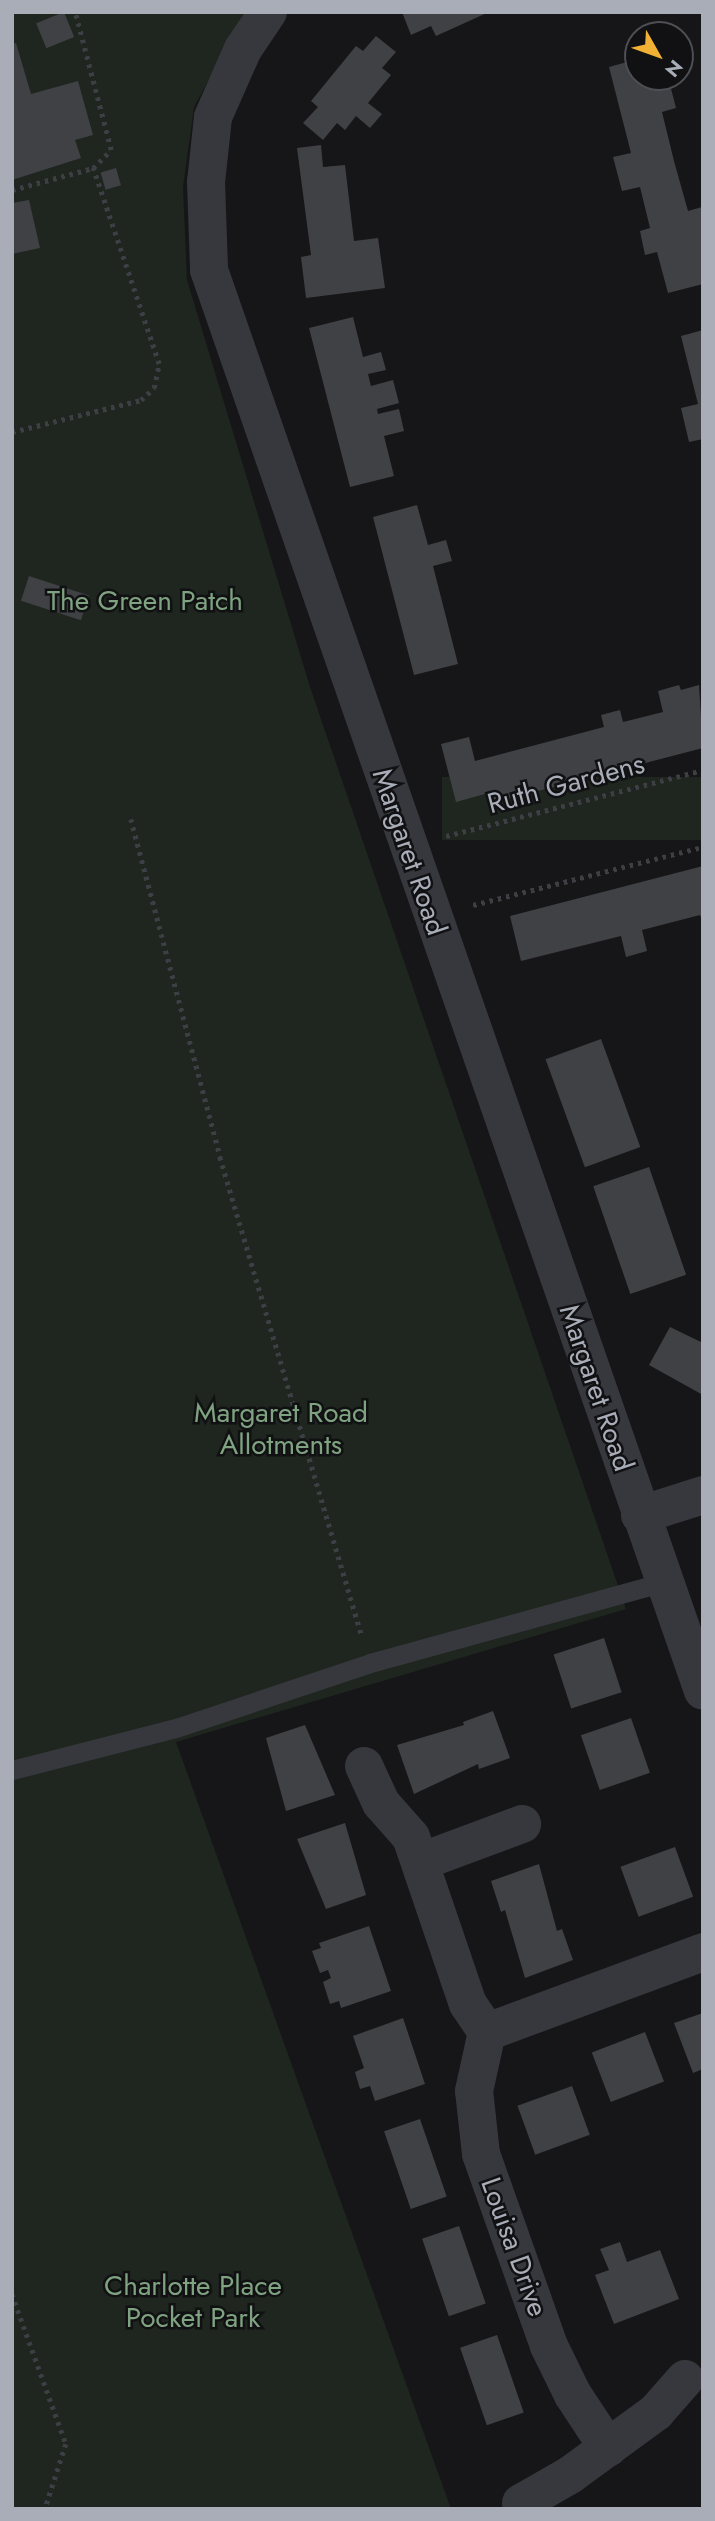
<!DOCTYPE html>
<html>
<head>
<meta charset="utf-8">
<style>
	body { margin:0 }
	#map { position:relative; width:715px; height:2521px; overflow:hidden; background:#161618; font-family:Jost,sans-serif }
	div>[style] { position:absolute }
	.green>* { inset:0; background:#1e261f; transform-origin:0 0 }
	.building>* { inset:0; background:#404145; transform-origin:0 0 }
	.path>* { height:4.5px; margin-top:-2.25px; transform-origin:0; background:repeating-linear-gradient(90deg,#3d3f44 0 3.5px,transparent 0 8.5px) }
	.service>* { height:19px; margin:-9.5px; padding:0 9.5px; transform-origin:9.5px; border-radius:9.5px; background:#37383d }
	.minor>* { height:38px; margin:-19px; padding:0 19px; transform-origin:19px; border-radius:19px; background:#37383d }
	span { translate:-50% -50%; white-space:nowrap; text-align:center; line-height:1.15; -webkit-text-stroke:5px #111113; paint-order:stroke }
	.park-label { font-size:28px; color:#7fa381 }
	.street-label { font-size:28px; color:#a8adb8 }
	.frame { position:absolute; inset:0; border:14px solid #a8adb8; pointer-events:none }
	.north { position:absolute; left:624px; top:21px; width:70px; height:70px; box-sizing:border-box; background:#111113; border:2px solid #4d4f55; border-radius:50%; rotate:130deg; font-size:19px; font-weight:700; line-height:28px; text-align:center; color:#a8adb8 }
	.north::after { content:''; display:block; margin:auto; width:24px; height:32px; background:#f2b134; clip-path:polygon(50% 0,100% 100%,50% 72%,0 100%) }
</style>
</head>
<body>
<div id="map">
	<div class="green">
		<i style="clip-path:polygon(12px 12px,245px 12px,194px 107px,183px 187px,187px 280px,310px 687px,626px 1609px,176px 1742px,451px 2509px,12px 2509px)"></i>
		<i style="left:703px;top:777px;width:63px;height:261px;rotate:90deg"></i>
	</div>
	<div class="building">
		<i style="left:64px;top:12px;width:27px;height:30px;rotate:68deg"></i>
		<i style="clip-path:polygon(402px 12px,489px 12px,436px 36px,431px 26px,411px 35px)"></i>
		<i style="clip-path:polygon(376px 36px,396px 52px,382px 68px,391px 75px,368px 103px,382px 114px,370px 128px,356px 116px,345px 130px,337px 123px,323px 140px,303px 123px,318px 107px,311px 101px,356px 46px,363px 51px)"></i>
		<i style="clip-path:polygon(16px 43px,31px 94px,78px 81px,93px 135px,75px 140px,81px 158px,12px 180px,12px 44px)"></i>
		<i style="clip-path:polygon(638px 59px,638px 77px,668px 77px,676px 108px,662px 112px,674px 161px,688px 211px,702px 207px,703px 211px,703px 284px,668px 293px,657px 252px,645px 255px,640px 231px,650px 228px,640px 187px,622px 191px,613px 157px,631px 153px,609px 67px)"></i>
		<i style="clip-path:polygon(321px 145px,323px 167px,345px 165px,354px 241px,378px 238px,385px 288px,306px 298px,301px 257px,311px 255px,297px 148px)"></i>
		<i style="left:116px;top:168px;width:18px;height:16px;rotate:74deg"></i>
		<i style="clip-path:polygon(29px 200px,40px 248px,12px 254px,12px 203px)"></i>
		<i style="clip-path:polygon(353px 317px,363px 357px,381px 352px,386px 370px,368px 374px,371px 386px,393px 380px,399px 403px,377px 409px,378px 414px,399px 409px,404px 431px,384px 436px,394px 476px,350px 487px,309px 328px)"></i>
		<i style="clip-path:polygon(703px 330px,703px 439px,689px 442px,681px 408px,698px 404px,681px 336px)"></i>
		<i style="clip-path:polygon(417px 505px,428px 545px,446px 540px,452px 561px,433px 566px,458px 664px,414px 675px,373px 517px)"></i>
		<i style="left:29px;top:576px;width:63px;height:26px;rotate:18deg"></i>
		<i style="clip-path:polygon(679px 685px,681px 690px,699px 685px,703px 748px,495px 802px,492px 792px,456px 802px,441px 744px,469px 737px,475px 761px,604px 727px,601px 715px,620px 710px,623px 722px,663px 712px,658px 691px)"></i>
		<i style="clip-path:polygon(703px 866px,703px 923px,700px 915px,642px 930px,647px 951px,626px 957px,621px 936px,521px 961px,510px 916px)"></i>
		<i style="left:601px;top:1039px;width:115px;height:59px;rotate:70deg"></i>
		<i style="left:649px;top:1167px;width:114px;height:59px;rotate:71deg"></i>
		<i style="clip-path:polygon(670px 1327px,703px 1343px,703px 1395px,649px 1365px)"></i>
		<i style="left:604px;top:1638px;width:57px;height:53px;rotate:72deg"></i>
		<i style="clip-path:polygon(493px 1711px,510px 1758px,479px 1769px,478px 1764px,414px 1794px,397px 1745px,464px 1725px,463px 1722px)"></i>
		<i style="left:631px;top:1718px;width:58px;height:53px;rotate:71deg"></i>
		<i style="clip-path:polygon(305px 1725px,335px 1795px,286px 1811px,266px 1738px)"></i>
		<i style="clip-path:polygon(345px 1823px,366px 1895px,326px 1909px,297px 1839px)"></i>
		<i style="left:675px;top:1847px;width:53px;height:58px;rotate:70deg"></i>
		<i style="clip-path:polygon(539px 1864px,557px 1931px,562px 1929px,573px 1960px,525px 1978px,505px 1910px,501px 1912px,491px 1881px)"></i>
		<i style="clip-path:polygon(369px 1926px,391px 1991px,341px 2008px,339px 2001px,330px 2004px,323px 1982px,331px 1978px,328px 1970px,320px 1973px,312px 1951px,321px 1948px,319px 1943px)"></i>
		<i style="clip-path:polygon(703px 2013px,703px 2069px,693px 2073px,674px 2023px)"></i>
		<i style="clip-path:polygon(403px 2018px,425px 2084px,375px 2101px,370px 2086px,360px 2089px,355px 2072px,364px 2068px,353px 2036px)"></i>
		<i style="left:645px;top:2032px;width:53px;height:57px;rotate:69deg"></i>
		<i style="left:572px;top:2086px;width:52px;height:58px;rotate:70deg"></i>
		<i style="left:420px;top:2119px;width:82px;height:38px;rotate:71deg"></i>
		<i style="left:459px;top:2226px;width:82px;height:39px;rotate:71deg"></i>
		<i style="clip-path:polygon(620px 2242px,627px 2262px,660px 2250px,679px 2299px,614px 2324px,595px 2275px,609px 2270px,600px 2249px)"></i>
		<i style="left:497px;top:2335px;width:82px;height:39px;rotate:71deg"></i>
	</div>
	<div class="path">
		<i style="left:12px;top:190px;width:84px;rotate:-15.2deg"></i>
		<i style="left:93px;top:168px;width:25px;rotate:-45deg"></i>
		<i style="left:111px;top:150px;width:143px;rotate:-104.6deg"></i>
		<i style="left:12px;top:432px;width:133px;rotate:-13.9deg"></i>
		<i style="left:141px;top:400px;width:18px;rotate:-43deg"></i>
		<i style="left:154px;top:388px;width:25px;rotate:-78deg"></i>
		<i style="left:159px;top:364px;width:207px;rotate:-108.6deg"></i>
		<i style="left:131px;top:819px;width:350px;rotate:75.2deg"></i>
		<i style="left:220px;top:1157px;width:500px;rotate:73.5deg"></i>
		<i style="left:446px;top:836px;width:265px;rotate:-14.4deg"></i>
		<i style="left:473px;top:905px;width:237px;rotate:-14.2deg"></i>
		<i style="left:12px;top:2294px;width:159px;rotate:70.2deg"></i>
		<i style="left:66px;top:2444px;width:68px;rotate:107.9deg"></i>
	</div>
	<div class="service">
		<i style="left:12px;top:1770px;width:172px;rotate:-14.4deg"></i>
		<i style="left:179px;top:1727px;width:201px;rotate:-18.5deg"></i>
		<i style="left:370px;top:1663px;width:306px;rotate:-15.4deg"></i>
	</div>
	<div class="minor">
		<i style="left:268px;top:12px;width:45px;rotate:124deg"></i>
		<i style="left:243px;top:49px;width:74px;rotate:113.8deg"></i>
		<i style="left:213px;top:117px;width:65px;rotate:96.1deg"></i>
		<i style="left:206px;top:182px;width:88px;rotate:88deg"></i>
		<i style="left:209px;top:270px;width:1504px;rotate:70.83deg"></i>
		<i style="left:640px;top:1515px;width:66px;rotate:-17.6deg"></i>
		<i style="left:364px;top:1766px;width:41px;rotate:65.3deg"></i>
		<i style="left:381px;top:1803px;width:45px;rotate:48.6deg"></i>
		<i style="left:411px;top:1837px;width:176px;rotate:71.2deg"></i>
		<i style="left:468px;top:2004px;width:34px;rotate:56deg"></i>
		<i style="left:420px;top:1862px;width:109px;rotate:-20.4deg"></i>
		<i style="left:608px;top:2448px;width:64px;rotate:-123.4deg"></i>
		<i style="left:573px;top:2395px;width:55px;rotate:-116.1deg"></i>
		<i style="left:549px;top:2346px;width:204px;rotate:-109.5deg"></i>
		<i style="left:481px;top:2154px;width:63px;rotate:-96.3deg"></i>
		<i style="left:474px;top:2091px;width:60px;rotate:-77.6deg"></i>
		<i style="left:487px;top:2032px;width:230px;rotate:-20.3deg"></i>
		<i style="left:521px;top:2503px;width:56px;rotate:-29.7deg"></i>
		<i style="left:570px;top:2475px;width:107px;rotate:-36.2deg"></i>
		<i style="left:656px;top:2412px;width:44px;rotate:-48.7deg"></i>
	</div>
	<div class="park-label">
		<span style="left:145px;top:601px">The Green Patch</span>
		<span style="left:281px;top:1429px">Margaret Road<br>Allotments</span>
		<span style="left:193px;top:2302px">Charlotte Place<br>Pocket Park</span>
	</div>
	<div class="street-label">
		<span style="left:566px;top:784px;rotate:-15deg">Ruth Gardens</span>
		<span style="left:409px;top:852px;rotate:71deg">Margaret Road</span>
		<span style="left:596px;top:1388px;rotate:71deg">Margaret Road</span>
		<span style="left:514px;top:2247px;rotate:70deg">Louisa Drive</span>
	</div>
	<div class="frame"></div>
	<div class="north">N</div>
</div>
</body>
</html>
